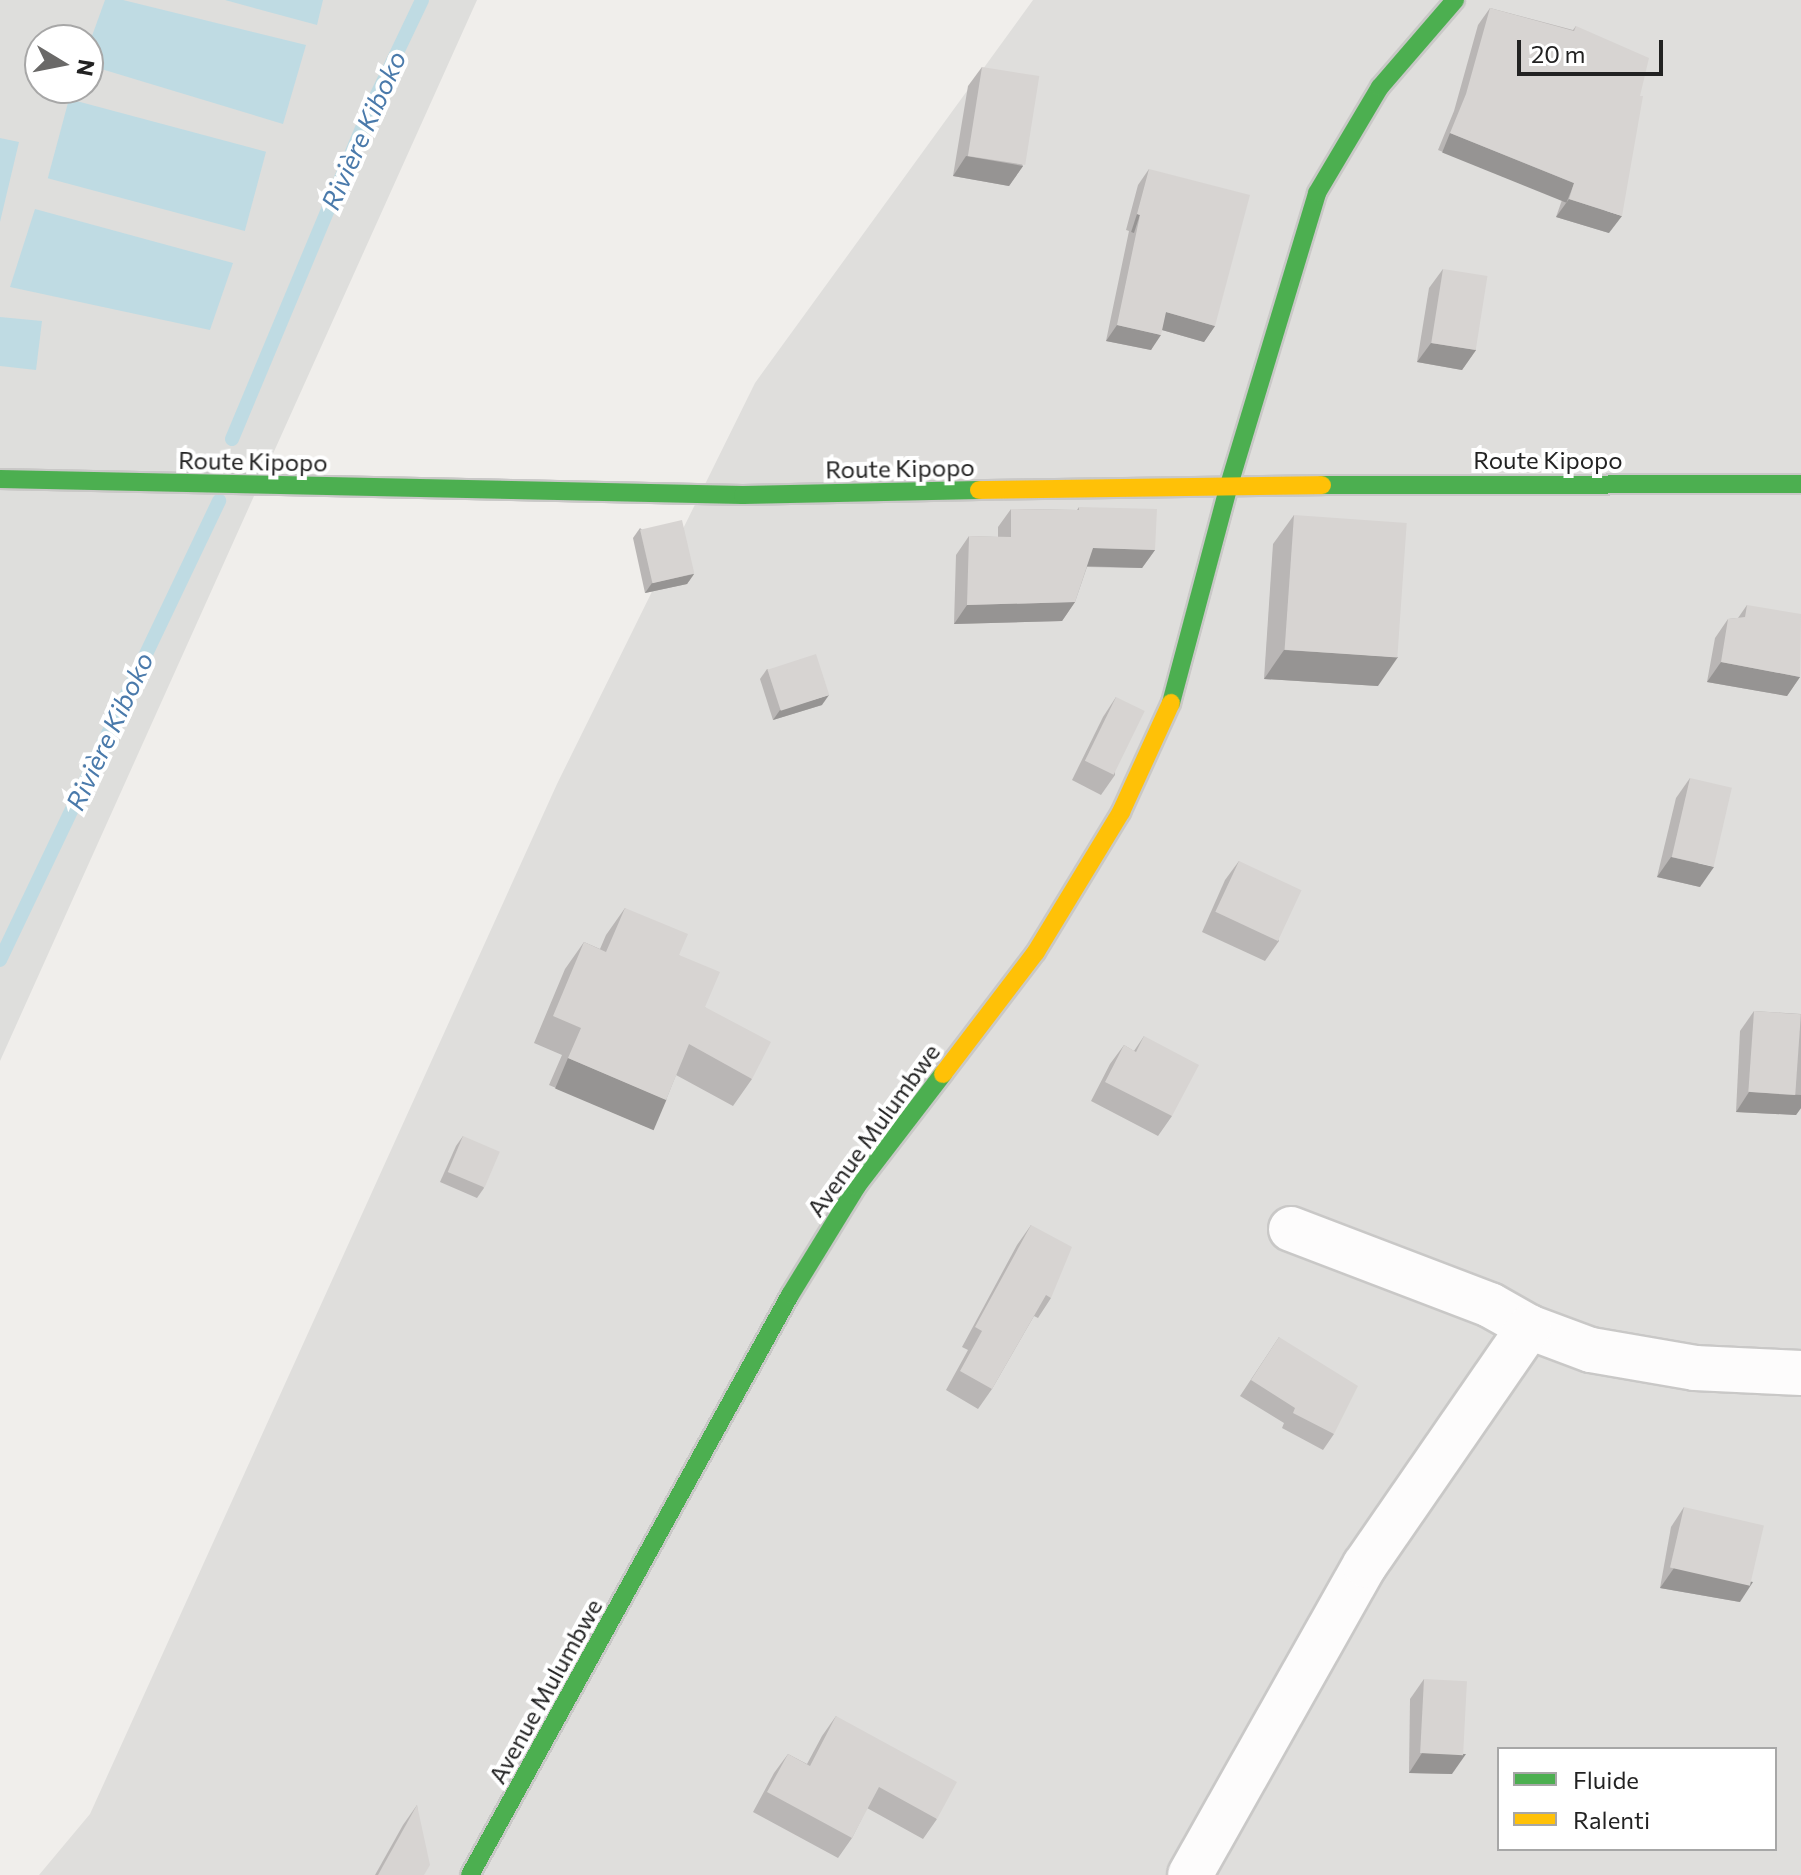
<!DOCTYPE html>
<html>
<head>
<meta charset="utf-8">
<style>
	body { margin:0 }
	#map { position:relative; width:1801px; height:1875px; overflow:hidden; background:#f0eeeb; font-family:Commissioner,sans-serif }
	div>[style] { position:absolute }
	.residential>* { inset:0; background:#dfdedc }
	.religious>* { inset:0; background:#dededc }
	.water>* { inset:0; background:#bfdbe3; transform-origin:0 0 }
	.stream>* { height:14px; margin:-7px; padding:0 7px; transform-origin:7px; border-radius:7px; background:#bfdbe3 }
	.roads { filter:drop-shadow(2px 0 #c9c8c7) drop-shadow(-2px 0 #c9c8c7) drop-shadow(0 2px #c9c8c7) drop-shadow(0 -2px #c9c8c7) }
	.street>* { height:44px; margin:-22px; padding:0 22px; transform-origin:22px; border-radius:22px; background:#fdfcfc }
	.fast>* { height:18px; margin:-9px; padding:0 9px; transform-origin:9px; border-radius:9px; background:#4caf50 }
	.slow>* { height:18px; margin:-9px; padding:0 9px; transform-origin:9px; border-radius:9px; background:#ffc107 }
	.wall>* { inset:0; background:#b9b6b5 }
	.shaded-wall>* { inset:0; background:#969493; transform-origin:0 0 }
	.building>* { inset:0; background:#d7d4d2; transform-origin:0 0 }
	span { translate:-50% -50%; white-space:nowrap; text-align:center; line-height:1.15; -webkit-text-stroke:8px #fff; paint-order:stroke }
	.street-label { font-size:24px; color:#222 }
	.water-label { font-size:26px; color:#4a7aab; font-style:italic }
	.legend { position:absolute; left:1497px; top:1747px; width:280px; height:104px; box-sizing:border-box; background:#fff; border:2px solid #a7a7a7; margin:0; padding:10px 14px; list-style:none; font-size:24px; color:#222 }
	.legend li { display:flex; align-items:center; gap:16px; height:40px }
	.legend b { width:40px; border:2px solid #a7a7a7 }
	.north { position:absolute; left:24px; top:24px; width:80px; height:80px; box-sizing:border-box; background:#fff; border:2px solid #a7a7a7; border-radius:50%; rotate:100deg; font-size:22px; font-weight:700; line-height:32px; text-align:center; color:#222 }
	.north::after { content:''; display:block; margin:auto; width:28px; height:36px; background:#6a6968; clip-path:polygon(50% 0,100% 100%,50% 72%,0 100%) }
	.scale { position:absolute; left:1517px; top:40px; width:146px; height:36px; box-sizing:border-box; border:4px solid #222; border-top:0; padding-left:10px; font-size:24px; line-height:28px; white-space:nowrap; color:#222; -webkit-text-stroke:6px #fff; paint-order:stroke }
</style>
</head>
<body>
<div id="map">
	<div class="residential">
		<i style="clip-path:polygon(evenodd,1033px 0,1801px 0,1801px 1875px,39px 1875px,90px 1814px,557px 784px,755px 383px,1033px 0,1499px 1749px,1775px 1749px,1775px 1849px,1499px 1849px,1499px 1749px)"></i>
	</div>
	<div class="religious">
		<i style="clip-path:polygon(evenodd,0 0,477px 0,0 1061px,0 0,40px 40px,88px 40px,88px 88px,40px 88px,40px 40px)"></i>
	</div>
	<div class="water">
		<i style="clip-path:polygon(105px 0,123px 0,306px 45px,283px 124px,88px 65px,88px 47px)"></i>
		<i style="clip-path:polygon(225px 0,323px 0,317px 25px)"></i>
		<i style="left:69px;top:99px;width:204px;height:82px;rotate:15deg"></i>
		<i style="clip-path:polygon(0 138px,19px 142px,0 222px)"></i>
		<i style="clip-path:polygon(35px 209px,233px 263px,210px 330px,10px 287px)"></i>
		<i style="clip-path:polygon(0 317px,42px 321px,36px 370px,0 366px)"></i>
	</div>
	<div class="stream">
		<i style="left:232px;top:439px;width:362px;rotate:-67.3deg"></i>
		<i style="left:372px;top:105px;width:116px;rotate:-64.5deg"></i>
		<i style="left:0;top:960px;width:509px;rotate:-64.49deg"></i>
	</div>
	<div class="roads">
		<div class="street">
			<i style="left:1291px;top:1229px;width:213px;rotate:20.9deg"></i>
			<i style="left:1490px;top:1305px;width:45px;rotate:29.4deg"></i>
			<i style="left:1529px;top:1327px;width:66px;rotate:20.4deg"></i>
			<i style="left:1591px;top:1350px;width:106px;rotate:9.8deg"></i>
			<i style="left:1695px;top:1368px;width:106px;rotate:2.7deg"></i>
			<i style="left:1190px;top:1875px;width:356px;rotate:-60.6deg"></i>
			<i style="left:1365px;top:1565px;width:289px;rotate:-55.4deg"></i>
		</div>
		<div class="fast">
			<i style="left:0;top:479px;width:743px;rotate:1.23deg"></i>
			<i style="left:743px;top:495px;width:236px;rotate:-1.2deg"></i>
			<i style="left:1322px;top:485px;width:479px;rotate:-0.1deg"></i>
			<i style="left:1171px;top:703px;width:226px;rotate:-75.1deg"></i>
			<i style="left:1229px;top:485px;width:305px;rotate:-73.2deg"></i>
			<i style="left:1317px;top:193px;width:123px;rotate:-59.3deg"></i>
			<i style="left:1380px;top:87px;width:115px;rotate:-49.2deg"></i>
			<i style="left:470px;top:1875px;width:662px;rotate:-61.11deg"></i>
			<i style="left:790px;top:1295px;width:128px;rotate:-58.4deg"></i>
			<i style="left:857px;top:1186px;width:141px;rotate:-52.5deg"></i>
		</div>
		<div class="slow">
			<i style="left:979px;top:490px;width:343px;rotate:-0.8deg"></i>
			<i style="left:943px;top:1074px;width:153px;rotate:-52.7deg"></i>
			<i style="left:1036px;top:952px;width:164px;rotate:-58.7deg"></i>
			<i style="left:1121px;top:812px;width:120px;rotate:-65.4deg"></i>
		</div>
	</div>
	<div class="wall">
		<i style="clip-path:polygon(1490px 8px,1573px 30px,1576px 26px,1609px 233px,1556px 217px,1562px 200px,1438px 150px,1454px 111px,1478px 25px)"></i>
		<i style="clip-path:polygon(982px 67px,1023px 166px,1009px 186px,953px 176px,968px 86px)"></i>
		<i style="clip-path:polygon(1149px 169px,1215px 326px,1204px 342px,1162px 330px,1151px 350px,1106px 341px,1129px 231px,1126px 230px,1138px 185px)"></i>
		<i style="clip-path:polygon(1443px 269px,1476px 350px,1462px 370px,1417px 362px,1429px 288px)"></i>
		<i style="clip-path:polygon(1079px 507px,1155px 550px,1142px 568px,1087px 567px,1075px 602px,1062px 621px,954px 624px,956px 555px,969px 536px,998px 537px,998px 527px,1011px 509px,1077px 510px)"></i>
		<i style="clip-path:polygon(1294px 515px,1378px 686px,1264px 679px,1273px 544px)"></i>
		<i style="clip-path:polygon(640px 528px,694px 574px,687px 584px,645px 593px,633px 538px)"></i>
		<i style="clip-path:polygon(1747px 605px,1800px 677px,1787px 696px,1707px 682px,1715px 638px,1728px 619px,1738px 618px)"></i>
		<i style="clip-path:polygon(767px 669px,822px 705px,773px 720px,760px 679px)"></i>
		<i style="clip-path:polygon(1116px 697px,1115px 775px,1101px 795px,1072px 780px,1103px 717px)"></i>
		<i style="clip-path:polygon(1690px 778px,1700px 887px,1657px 877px,1676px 798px)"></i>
		<i style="clip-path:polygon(1239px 861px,1279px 941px,1265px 961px,1202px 932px,1225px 880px)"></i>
		<i style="clip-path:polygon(625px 908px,679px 955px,705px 1007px,752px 1079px,733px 1106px,676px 1075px,666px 1100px,647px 1127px,549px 1085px,562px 1055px,534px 1043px,565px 969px,584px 942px,600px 949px,606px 935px)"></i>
		<i style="clip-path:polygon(1754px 1011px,1801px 1014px,1801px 1108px,1796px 1115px,1736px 1112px,1740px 1031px)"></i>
		<i style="clip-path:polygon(1144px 1036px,1172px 1116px,1158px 1136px,1091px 1101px,1110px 1064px,1124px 1045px,1134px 1051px)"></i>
		<i style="clip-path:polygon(463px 1136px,484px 1188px,477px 1198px,440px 1182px,456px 1146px)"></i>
		<i style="clip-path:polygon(1031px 1225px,1051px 1298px,1038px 1318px,1034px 1316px,992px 1389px,978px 1409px,946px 1390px,968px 1350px,962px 1347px,1017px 1245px)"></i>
		<i style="clip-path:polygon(1279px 1337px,1334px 1434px,1323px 1450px,1282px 1428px,1284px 1423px,1240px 1396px)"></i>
		<i style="clip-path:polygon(1684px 1507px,1740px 1602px,1660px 1588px,1671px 1527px)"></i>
		<i style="clip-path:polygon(1424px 1679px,1452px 1774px,1409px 1773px,1410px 1699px)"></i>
		<i style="clip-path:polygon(836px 1716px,937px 1819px,923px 1839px,867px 1808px,852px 1838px,838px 1858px,753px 1812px,774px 1773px,788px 1754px,807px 1764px,822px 1736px)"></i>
		<i style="clip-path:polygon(417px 1805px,424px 1875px,375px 1875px,403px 1825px)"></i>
	</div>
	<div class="shaded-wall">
		<i style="left:1450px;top:133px;width:134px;height:21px;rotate:22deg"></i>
		<i style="clip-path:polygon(966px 156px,1023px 166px,1009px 186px,953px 176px)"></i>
		<i style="clip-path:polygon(1569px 199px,1622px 216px,1609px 233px,1556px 217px)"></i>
		<i style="left:1137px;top:214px;width:3px;height:19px;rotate:18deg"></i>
		<i style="clip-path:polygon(1166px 312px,1215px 326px,1204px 342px,1155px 328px)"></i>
		<i style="clip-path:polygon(1117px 325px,1161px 335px,1151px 350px,1106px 341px)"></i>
		<i style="clip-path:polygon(1431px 343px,1476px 350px,1462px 370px,1417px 362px)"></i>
		<i style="clip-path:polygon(1093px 548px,1155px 550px,1142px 568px,1080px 566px)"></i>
		<i style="clip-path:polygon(694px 574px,687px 584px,645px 593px,652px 583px)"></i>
		<i style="clip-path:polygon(1075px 602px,1062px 621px,954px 624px,967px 605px)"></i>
		<i style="clip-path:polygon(1284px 650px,1398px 657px,1378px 686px,1264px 679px)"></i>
		<i style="clip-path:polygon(1721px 662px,1800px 677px,1787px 696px,1707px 682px)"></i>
		<i style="clip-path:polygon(829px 695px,822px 705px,773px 720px,780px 710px)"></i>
		<i style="clip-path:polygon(1671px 857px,1714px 867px,1700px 887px,1657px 877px)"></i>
		<i style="left:568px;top:1058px;width:107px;height:33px;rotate:23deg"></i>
		<i style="clip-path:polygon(1749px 1092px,1801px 1095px,1801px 1108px,1796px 1115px,1736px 1112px)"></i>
		<i style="clip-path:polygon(1674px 1568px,1753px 1582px,1740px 1602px,1660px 1588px)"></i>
		<i style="clip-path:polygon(1422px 1753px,1466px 1754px,1452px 1774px,1409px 1773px)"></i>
	</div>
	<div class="building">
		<i style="clip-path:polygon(1490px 8px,1574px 31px,1576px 26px,1649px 58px,1640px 96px,1643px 96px,1622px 216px,1569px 199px,1574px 183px,1450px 133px,1466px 94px)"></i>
		<i style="left:982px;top:67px;width:58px;height:90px;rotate:9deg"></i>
		<i style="clip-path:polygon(1149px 169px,1250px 195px,1215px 326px,1166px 312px,1161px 335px,1117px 325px,1140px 215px,1137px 214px)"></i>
		<i style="left:1443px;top:269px;width:45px;height:75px;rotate:9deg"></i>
		<i style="clip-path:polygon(1079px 507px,1157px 509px,1155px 550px,1093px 548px,1075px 602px,967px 605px,969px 536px,1011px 537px,1011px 509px,1079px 510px)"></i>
		<i style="left:1294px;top:515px;width:113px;height:135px;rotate:4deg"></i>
		<i style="left:682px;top:520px;width:55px;height:43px;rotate:77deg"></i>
		<i style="clip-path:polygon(1747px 605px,1801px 614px,1800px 677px,1721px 662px,1728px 619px,1745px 617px)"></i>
		<i style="left:816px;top:654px;width:43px;height:51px;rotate:72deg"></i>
		<i style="left:1116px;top:697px;width:32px;height:71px;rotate:26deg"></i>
		<i style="left:1690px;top:778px;width:43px;height:81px;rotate:13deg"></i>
		<i style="left:1239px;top:861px;width:69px;height:56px;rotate:25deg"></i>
		<i style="clip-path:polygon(625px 908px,688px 934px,679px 955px,720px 972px,705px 1007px,771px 1042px,752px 1079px,689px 1044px,666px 1100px,568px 1058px,581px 1028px,553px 1016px,584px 942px,606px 952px)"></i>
		<i style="left:1754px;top:1011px;width:47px;height:81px;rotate:4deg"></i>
		<i style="clip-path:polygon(1144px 1036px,1199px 1065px,1172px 1116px,1105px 1082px,1124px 1045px,1136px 1052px)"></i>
		<i style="left:463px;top:1136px;width:40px;height:39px;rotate:23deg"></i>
		<i style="clip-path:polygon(1031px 1225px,1072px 1247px,1051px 1298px,1046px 1295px,992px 1389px,960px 1371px,982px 1331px,975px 1327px)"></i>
		<i style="clip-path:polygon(1279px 1337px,1358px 1386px,1334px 1434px,1293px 1413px,1295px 1408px,1251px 1380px)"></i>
		<i style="left:1684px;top:1507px;width:82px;height:62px;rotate:13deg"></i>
		<i style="left:1424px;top:1679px;width:43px;height:74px;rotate:3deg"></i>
		<i style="clip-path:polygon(836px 1716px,957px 1782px,937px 1819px,879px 1787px,852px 1838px,767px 1792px,788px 1754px,810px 1766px)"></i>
		<i style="clip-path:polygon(417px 1805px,430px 1865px,424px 1875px,378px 1875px)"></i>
	</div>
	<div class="street-label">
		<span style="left:1548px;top:460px">Route Kipopo</span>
		<span style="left:253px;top:461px;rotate:1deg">Route Kipopo</span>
		<span style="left:900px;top:468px;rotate:-1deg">Route Kipopo</span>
		<span style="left:873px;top:1130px;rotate:-54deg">Avenue Mulumbwe</span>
		<span style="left:545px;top:1691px;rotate:-61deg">Avenue Mulumbwe</span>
	</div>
	<div class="water-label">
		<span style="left:363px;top:130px;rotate:-66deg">Rivière Kiboko</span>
		<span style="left:109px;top:731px;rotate:-65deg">Rivière Kiboko</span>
	</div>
	<ul class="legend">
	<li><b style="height:10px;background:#4caf50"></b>Fluide</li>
	<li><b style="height:10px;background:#ffc107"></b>Ralenti</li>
	</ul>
	<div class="north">N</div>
	<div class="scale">20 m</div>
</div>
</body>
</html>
